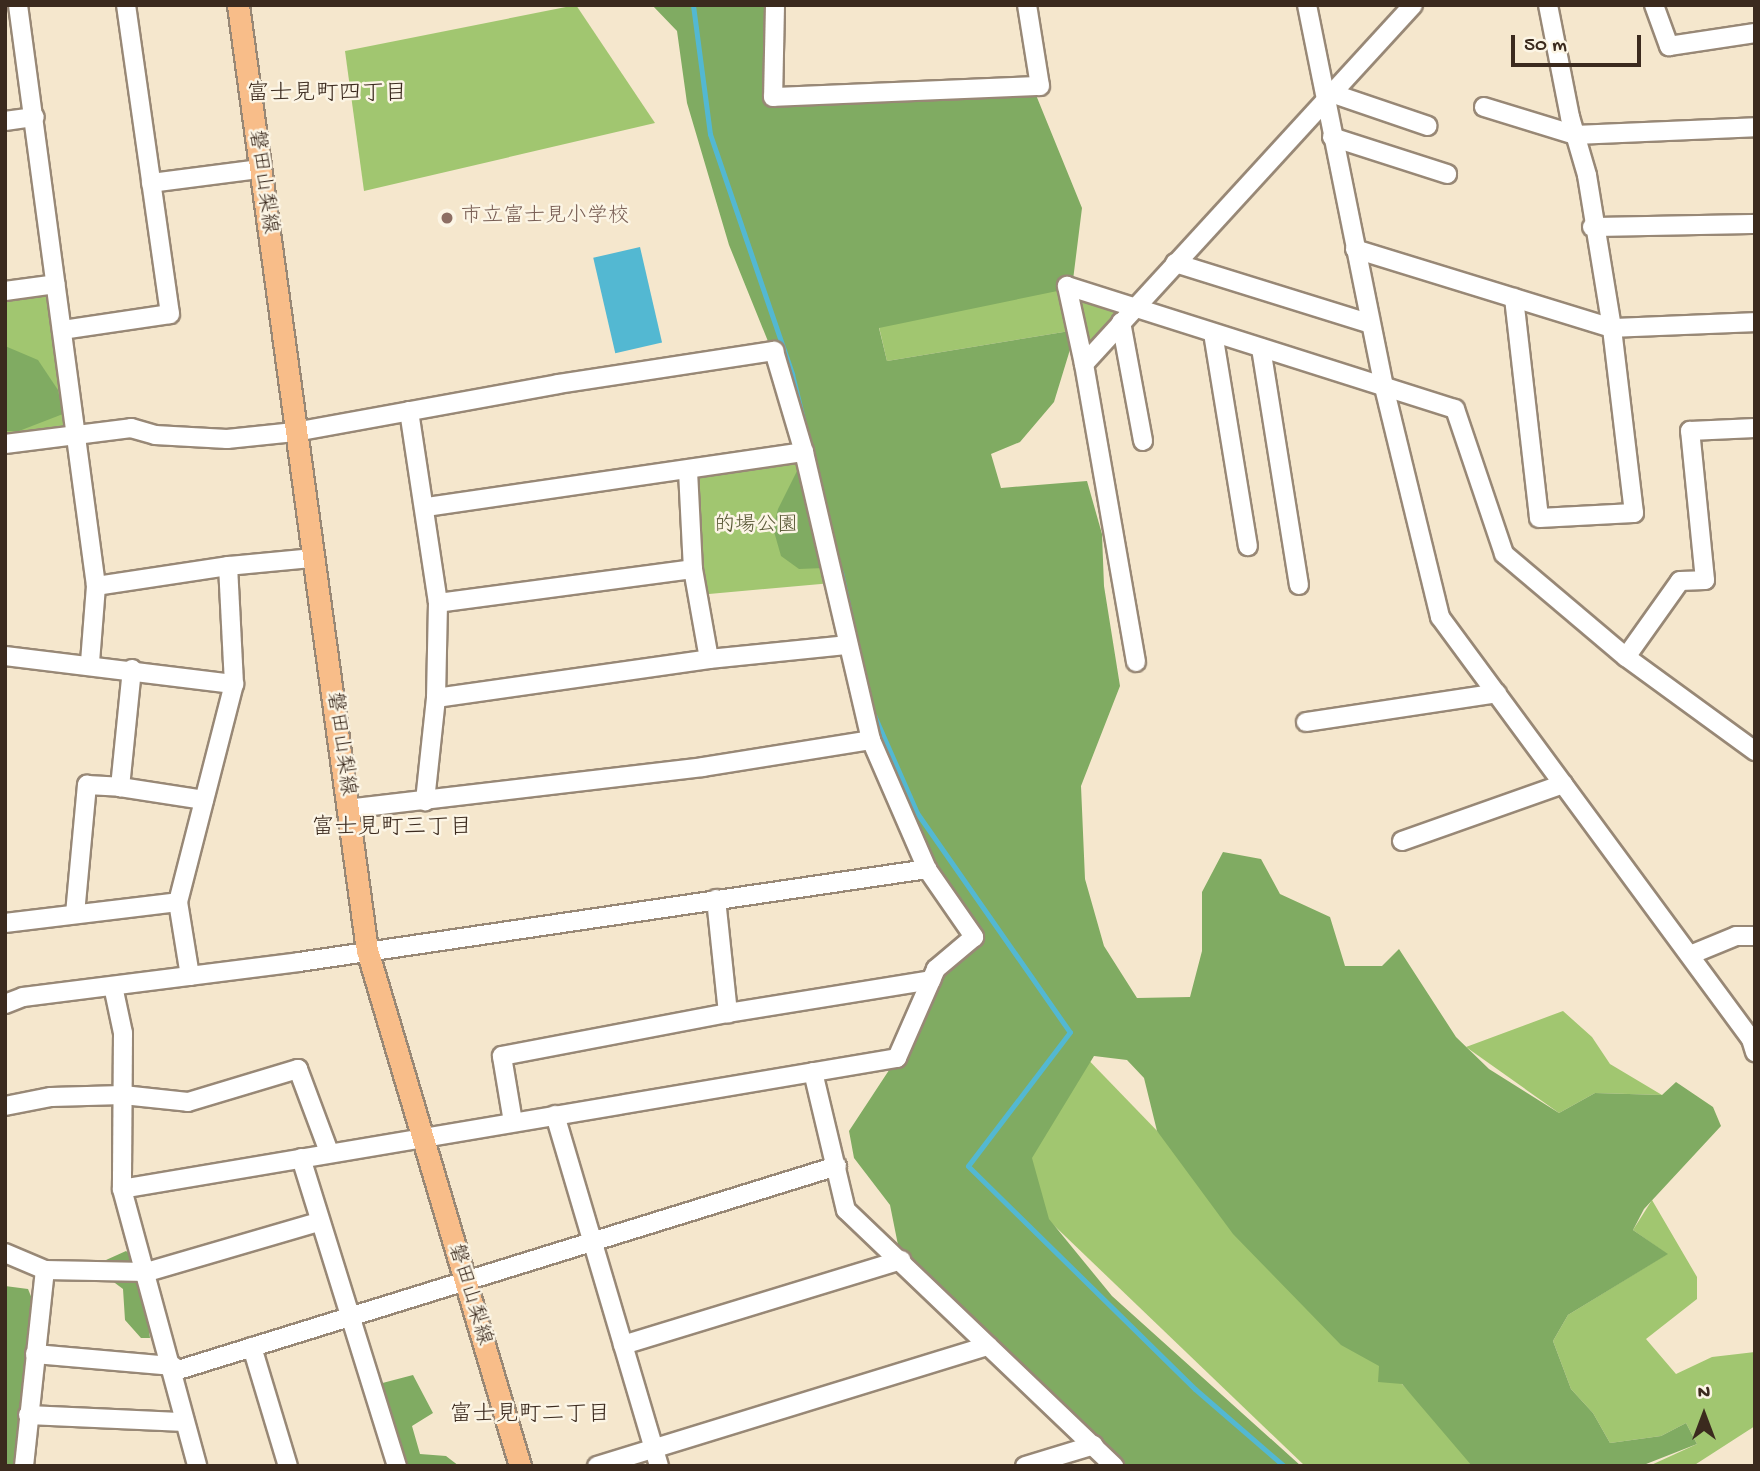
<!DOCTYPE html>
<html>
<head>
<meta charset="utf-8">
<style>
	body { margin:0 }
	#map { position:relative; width:1760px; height:1471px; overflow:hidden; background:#f5e7cd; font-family:"Gochi Hand","Klee One",sans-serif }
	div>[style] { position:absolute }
	.green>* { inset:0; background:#a1c670 }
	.forest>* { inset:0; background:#80ab62 }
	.water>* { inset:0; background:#53b8d2; transform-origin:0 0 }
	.stream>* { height:5px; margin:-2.5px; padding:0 2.5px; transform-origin:2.5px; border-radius:2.5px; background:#53b8d2 }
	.roads { filter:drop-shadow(2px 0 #988876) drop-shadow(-2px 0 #988876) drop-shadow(0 2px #988876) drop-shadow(0 -2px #988876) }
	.minor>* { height:18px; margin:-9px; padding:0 9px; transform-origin:9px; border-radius:9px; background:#fff }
	.major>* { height:21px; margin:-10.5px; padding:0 10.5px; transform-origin:10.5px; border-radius:10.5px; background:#f8bd89 }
	.dots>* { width:19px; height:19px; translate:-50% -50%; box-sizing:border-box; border:4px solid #fcf5e5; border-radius:50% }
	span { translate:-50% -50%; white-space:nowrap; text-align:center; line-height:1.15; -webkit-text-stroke:5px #fcf5e5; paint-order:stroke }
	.street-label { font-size:21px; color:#3b2a1e }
	.education-label { font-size:21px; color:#785e54 }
	.left { translate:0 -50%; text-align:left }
	.park-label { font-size:21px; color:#5a5937 }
	.neighbourhood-label { font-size:23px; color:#3b2a1e }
	.frame { position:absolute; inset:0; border:7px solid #3b2a1e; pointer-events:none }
	.north { position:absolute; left:1669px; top:1380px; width:70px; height:70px; -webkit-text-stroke:5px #fcf5e5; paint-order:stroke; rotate:0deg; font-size:19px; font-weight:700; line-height:28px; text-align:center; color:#3b2a1e }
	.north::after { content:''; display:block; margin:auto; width:24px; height:32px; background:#3b2a1e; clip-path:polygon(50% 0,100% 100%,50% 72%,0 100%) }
	.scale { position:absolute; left:1511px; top:35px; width:130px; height:32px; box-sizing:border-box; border:4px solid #3b2a1e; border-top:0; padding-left:9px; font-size:21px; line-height:24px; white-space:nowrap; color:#3b2a1e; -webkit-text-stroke:5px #fcf5e5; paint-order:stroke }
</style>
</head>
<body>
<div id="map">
	<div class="green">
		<i style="clip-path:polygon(576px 5px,655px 123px,364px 191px,345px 51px)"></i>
		<i style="clip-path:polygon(56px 284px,76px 435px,5px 444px,5px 294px)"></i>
		<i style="clip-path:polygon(1067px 286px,1133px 308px,1082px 356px,1076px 330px,887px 361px,879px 327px)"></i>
		<i style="clip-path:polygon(804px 452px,832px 583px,698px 595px,688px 471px)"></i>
		<i style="clip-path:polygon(1563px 1011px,1592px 1037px,1610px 1064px,1662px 1095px,1595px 1093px,1559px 1113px,1466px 1047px)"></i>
		<i style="clip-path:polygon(1076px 1047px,1481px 1466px,1305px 1466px,993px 1167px)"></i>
		<i style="clip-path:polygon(1652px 1200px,1697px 1277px,1697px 1299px,1646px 1339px,1676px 1374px,1712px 1357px,1755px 1352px,1755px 1426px,1693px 1466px,1649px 1466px,1697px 1444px,1686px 1423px,1661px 1436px,1610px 1443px,1593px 1413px,1571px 1389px,1553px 1341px,1568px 1315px,1667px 1254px,1633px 1230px)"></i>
	</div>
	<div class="forest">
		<i style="clip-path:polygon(652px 5px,775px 5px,773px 96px,1036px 95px,1082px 208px,1072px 288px,879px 328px,887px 361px,1076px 330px,1054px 402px,1020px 442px,991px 454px,1001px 488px,1087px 481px,1102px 534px,1104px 586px,1120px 686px,1081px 786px,1085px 879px,1104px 946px,1137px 998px,1190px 997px,1202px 951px,1202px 892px,1223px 852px,1261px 859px,1280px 894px,1330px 917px,1345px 966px,1382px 966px,1399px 949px,1456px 1037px,1489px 1069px,1559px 1113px,1595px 1093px,1662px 1095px,1676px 1082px,1713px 1107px,1721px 1126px,1644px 1209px,1633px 1230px,1668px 1254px,1568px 1315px,1553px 1341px,1571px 1389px,1593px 1413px,1610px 1443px,1661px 1436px,1686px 1423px,1697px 1444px,1641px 1466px,1472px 1466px,1402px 1384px,1378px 1382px,1379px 1366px,1341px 1345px,1233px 1234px,1157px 1131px,1144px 1078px,1127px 1060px,1094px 1056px,1032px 1158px,1049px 1219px,1112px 1296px,1301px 1466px,1113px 1466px,901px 1260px,890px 1205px,854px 1158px,849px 1131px,897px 1058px,937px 971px,974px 937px,937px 883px,871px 740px,824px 568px,799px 569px,781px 556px,773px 528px,778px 509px,810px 445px,729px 245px,687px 103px,677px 31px)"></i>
		<i style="clip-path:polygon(5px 346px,38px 360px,58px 390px,63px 414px,19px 431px,5px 431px)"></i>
		<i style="clip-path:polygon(126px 1251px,140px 1262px,150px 1338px,141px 1338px,125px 1320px,123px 1289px,107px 1277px,106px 1260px)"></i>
		<i style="clip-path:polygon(5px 1286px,28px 1289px,39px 1316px,24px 1466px,5px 1466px)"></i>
		<i style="clip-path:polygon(413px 1375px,433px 1413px,412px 1426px,420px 1454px,446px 1456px,459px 1466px,397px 1466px,371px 1386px)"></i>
	</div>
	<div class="water">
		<i style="left:640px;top:247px;width:98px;height:48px;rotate:77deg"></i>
	</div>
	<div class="stream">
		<i style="left:693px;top:5px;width:130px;rotate:82.5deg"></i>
		<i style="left:710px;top:134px;width:254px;rotate:71.1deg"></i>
		<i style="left:792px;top:374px;width:50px;rotate:76.2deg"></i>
		<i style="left:841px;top:572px;width:56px;rotate:77.7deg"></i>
		<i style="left:874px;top:715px;width:107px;rotate:66.3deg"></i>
		<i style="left:917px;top:813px;width:267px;rotate:55.1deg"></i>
		<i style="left:1070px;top:1032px;width:168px;rotate:127.3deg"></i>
		<i style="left:968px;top:1166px;width:318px;rotate:44.5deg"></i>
		<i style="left:1195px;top:1389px;width:118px;rotate:40.9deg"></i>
	</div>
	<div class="roads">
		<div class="minor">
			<i style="left:18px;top:5px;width:586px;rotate:82.35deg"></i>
			<i style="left:96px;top:586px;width:77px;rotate:94.5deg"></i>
			<i style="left:775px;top:5px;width:92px;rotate:91.2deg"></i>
			<i style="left:773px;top:97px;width:267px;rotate:-2.4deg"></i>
			<i style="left:1040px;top:86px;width:82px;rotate:-99.1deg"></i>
			<i style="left:1307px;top:5px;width:390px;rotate:78.6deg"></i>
			<i style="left:1384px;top:387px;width:237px;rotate:76.3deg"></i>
			<i style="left:1440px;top:617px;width:524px;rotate:53.61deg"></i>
			<i style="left:1751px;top:1039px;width:14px;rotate:73deg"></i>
			<i style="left:1654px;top:5px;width:44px;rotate:69.9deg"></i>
			<i style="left:1669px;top:46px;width:87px;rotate:-8.6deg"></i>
			<i style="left:1331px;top:93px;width:102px;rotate:18.8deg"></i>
			<i style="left:1484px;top:107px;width:95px;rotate:17.1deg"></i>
			<i style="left:1575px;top:135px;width:180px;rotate:-2.5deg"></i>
			<i style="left:5px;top:121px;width:30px;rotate:-8deg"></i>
			<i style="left:1332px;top:137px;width:121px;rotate:17.8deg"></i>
			<i style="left:151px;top:183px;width:109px;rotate:-7.4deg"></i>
			<i style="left:1592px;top:227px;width:163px;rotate:-1.1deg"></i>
			<i style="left:1355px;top:249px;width:269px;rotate:17.1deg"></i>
			<i style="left:1612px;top:328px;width:143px;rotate:-2.4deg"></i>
			<i style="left:1175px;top:263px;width:205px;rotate:17.3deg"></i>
			<i style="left:5px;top:291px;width:51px;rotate:-7.8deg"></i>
			<i style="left:1514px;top:298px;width:221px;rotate:83.5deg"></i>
			<i style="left:1539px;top:518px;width:95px;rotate:-3deg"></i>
			<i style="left:1634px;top:513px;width:186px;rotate:-96.8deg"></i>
			<i style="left:1612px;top:328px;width:155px;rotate:-99.3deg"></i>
			<i style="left:1587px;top:175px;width:60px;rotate:-106.3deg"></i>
			<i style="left:1570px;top:117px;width:114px;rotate:-101.1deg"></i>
			<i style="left:1121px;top:322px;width:121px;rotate:79.5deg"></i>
			<i style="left:62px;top:330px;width:109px;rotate:-8.4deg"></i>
			<i style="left:170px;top:314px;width:312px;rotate:-98.1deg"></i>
			<i style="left:1213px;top:333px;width:216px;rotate:80.7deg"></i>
			<i style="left:1261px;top:348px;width:240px;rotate:80.9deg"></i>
			<i style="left:1084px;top:364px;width:80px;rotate:-102.3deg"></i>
			<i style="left:1067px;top:286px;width:407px;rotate:17.6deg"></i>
			<i style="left:1455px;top:409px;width:153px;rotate:71.3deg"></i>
			<i style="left:1504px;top:554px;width:160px;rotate:40.2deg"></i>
			<i style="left:1626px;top:657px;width:160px;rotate:36.1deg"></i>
			<i style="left:409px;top:411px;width:194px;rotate:81.4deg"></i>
			<i style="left:438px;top:603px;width:95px;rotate:91.2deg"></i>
			<i style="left:436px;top:698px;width:104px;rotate:96.1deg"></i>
			<i style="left:5px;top:444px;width:127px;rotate:-7.2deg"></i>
			<i style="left:131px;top:428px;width:25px;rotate:16deg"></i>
			<i style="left:155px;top:435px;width:72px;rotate:3.2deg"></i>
			<i style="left:227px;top:439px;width:68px;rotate:-5.9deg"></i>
			<i style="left:295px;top:432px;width:267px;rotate:-10.3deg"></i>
			<i style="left:558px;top:384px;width:219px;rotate:-8.7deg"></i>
			<i style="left:774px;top:351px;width:105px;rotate:73.5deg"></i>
			<i style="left:804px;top:452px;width:296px;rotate:76.9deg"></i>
			<i style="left:871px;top:740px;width:141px;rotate:66.5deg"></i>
			<i style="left:927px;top:869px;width:83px;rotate:55.3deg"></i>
			<i style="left:974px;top:937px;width:50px;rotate:139.9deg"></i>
			<i style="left:936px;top:969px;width:97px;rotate:113.7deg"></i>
			<i style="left:897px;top:1058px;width:786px;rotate:170.41deg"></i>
			<i style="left:688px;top:471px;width:98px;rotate:87.1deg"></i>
			<i style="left:693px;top:569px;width:91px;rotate:79.9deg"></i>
			<i style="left:426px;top:507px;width:382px;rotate:-8.3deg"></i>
			<i style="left:96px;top:586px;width:134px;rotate:-8.6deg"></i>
			<i style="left:438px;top:603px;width:257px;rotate:-7.6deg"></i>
			<i style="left:5px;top:656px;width:231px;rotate:7deg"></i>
			<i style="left:1626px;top:657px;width:93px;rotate:-54.6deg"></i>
			<i style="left:1680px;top:581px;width:25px;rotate:-2deg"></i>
			<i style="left:1705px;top:580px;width:150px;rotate:-95.7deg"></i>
			<i style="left:1690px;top:431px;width:65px;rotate:-2.6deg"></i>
			<i style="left:1136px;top:662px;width:303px;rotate:-99.9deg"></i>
			<i style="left:1084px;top:364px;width:487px;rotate:-47.5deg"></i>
			<i style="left:132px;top:669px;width:119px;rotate:95.8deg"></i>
			<i style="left:120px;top:787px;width:85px;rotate:8.8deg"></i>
			<i style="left:436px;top:698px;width:276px;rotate:-8.1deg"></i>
			<i style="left:709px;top:659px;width:140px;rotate:-5.8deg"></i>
			<i style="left:1306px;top:722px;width:193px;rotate:-8.6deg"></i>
			<i style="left:347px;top:809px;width:358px;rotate:-6.7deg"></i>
			<i style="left:703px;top:767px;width:170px;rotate:-9.1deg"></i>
			<i style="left:1402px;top:841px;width:171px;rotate:-19.5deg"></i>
			<i style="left:716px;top:899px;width:115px;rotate:84deg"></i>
			<i style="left:728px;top:1013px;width:206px;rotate:-9.2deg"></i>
			<i style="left:75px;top:914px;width:130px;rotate:-84.7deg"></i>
			<i style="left:87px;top:785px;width:33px;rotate:3deg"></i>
			<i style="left:5px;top:923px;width:174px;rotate:-6.9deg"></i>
			<i style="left:1690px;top:955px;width:50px;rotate:-22.4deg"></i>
			<i style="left:1736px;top:936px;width:19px"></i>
			<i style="left:190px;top:976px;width:75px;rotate:-99.2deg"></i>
			<i style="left:178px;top:902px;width:225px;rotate:-75.6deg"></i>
			<i style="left:234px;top:684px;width:118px;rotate:-92.9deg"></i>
			<i style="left:228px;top:566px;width:85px;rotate:-5.4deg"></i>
			<i style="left:113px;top:986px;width:48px;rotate:78deg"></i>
			<i style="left:123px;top:1033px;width:156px;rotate:90.4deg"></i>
			<i style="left:122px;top:1189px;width:287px;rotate:74.8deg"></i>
			<i style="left:5px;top:1004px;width:19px;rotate:-21deg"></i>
			<i style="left:23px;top:997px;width:278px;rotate:-7.2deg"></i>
			<i style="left:299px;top:962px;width:635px;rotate:-8.42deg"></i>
			<i style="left:813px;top:1072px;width:142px;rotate:76.6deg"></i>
			<i style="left:846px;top:1210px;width:371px;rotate:43.7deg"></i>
			<i style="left:5px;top:1106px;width:47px;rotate:-11.1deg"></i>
			<i style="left:51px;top:1097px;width:72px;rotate:-1.6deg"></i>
			<i style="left:123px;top:1095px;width:65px;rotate:6.1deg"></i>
			<i style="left:188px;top:1102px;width:115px;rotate:-16.7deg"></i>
			<i style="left:298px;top:1069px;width:89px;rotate:69.5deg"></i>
			<i style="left:555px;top:1115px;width:366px;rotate:73.5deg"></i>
			<i style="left:513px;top:1122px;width:67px;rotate:-99.5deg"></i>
			<i style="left:502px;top:1056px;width:230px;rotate:-10.8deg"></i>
			<i style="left:301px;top:1158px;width:323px;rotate:72.7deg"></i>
			<i style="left:5px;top:1253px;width:43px;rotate:23deg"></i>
			<i style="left:45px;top:1270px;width:102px;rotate:1.1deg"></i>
			<i style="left:147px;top:1272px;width:178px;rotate:-16.3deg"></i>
			<i style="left:623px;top:1345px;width:291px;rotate:-17deg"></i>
			<i style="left:252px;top:1347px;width:124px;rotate:73.2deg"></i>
			<i style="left:35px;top:1354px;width:139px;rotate:5deg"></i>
			<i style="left:175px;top:1371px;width:693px;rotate:-17.21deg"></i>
			<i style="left:28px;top:1415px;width:157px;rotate:2.6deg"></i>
			<i style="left:24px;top:1466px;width:197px;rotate:-83.9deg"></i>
			<i style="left:597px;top:1466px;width:409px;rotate:-17.1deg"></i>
			<i style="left:1025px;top:1466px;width:72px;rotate:-16.9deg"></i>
		</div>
		<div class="major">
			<i style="left:238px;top:5px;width:954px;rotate:82.23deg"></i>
			<i style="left:367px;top:950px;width:538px;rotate:73.48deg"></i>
		</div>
	</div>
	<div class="dots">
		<i style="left:447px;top:218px;background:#8d6e63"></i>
	</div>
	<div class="street-label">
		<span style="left:261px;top:182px;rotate:82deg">磐田山梨線</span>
		<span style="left:339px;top:744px;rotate:82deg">磐田山梨線</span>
		<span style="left:468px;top:1295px;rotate:73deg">磐田山梨線</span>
	</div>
	<div class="education-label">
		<span class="left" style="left:461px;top:218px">市立富士見小学校</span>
	</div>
	<div class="park-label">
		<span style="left:756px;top:527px">的場公園</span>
	</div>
	<div class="neighbourhood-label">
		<span style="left:327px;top:95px">富士見町四丁目</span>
		<span style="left:392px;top:829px">富士見町三丁目</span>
		<span style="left:530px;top:1416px">富士見町二丁目</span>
	</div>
	<div class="frame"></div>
	<div class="north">N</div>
	<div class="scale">50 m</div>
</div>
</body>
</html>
